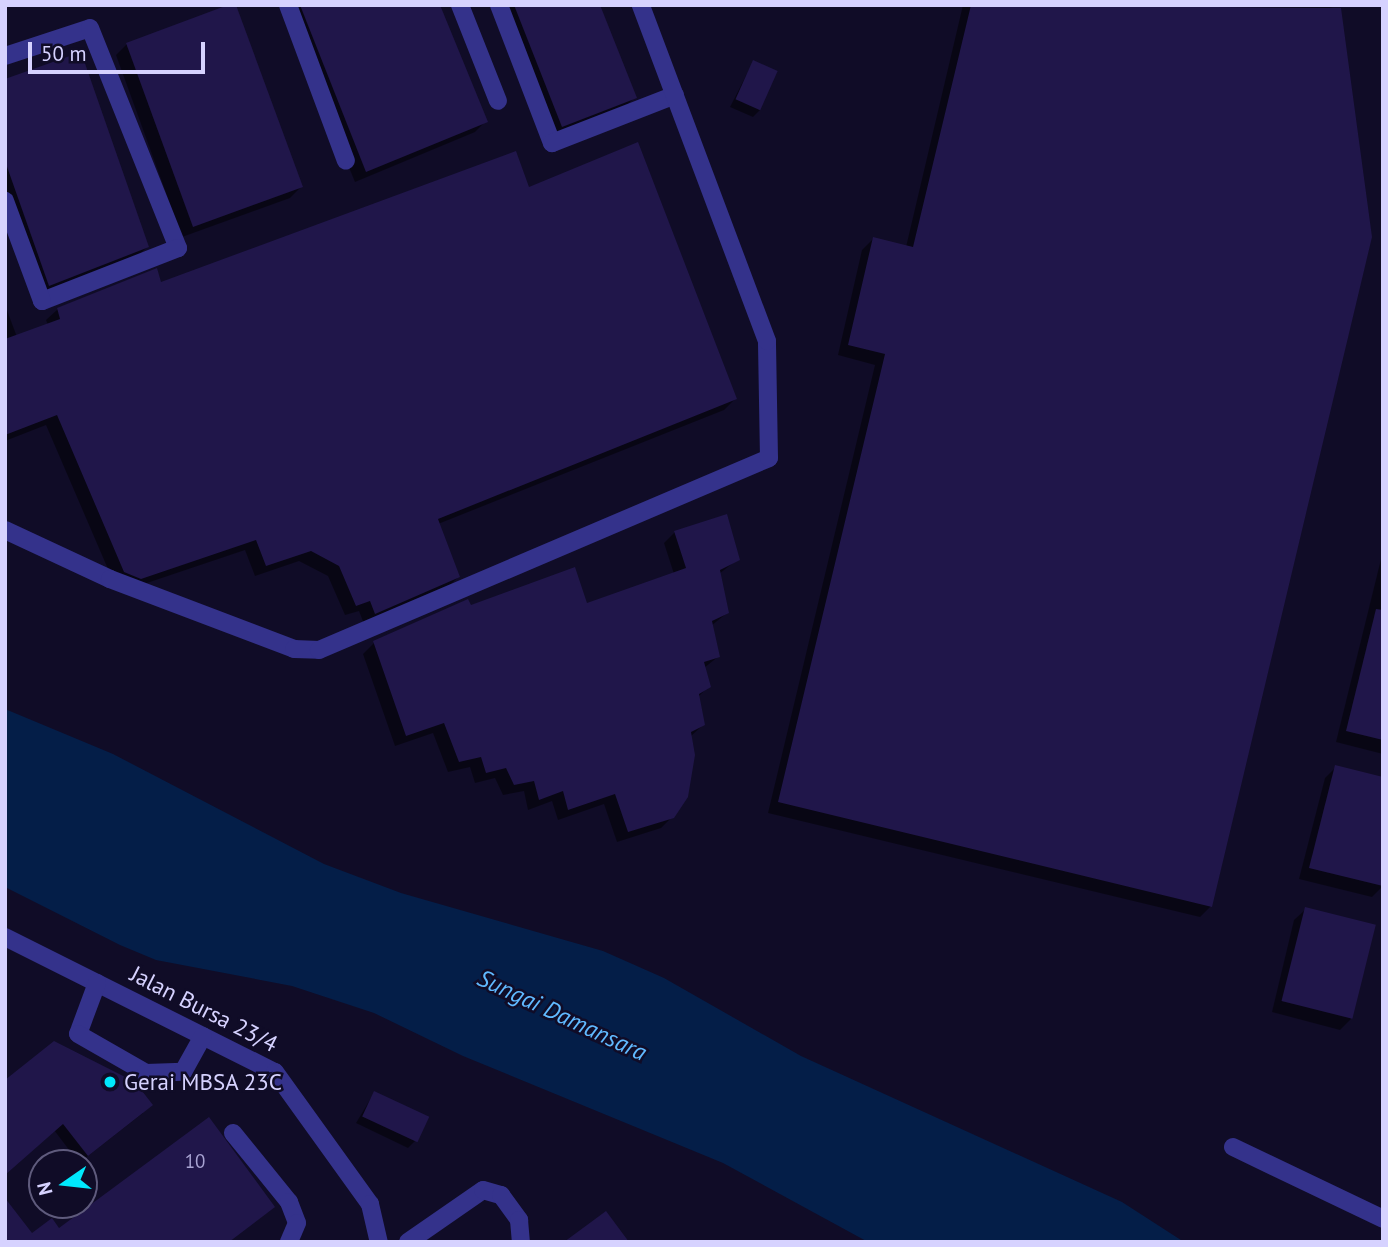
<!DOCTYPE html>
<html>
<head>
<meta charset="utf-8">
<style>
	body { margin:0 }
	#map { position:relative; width:1388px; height:1247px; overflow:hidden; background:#100c27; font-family:"PT Sans",sans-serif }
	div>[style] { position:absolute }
	.water>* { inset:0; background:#041e48 }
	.shadow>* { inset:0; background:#0007 }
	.building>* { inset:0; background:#20164a; transform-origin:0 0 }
	.minor>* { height:18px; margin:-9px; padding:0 9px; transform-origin:9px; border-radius:9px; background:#34328b }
	.dots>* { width:19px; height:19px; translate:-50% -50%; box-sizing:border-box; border:4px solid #100c27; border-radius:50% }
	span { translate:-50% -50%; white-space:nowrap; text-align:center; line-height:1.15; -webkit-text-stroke:5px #100c27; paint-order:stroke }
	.number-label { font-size:19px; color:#a8a3d2 }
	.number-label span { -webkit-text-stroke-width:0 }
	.street-label { font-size:23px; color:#d6d2ff }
	.poi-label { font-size:23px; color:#d6d2ff }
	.left { translate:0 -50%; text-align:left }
	.water-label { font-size:24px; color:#60b9ff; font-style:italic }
	.frame { position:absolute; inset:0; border:7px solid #d6d2ff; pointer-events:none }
	.north { position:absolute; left:28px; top:1149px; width:70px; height:70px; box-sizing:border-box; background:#100c27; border:2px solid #5f5b7d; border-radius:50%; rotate:256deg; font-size:19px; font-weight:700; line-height:28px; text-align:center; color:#d6d2ff }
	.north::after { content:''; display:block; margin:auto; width:24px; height:32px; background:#00e9fd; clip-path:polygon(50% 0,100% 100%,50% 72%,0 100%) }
	.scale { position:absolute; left:28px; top:42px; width:177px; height:32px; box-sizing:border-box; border:4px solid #d6d2ff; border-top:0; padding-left:9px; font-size:21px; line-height:24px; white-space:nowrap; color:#d6d2ff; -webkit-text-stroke:5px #100c27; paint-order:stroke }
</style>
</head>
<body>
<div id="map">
	<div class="water">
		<i style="clip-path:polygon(5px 709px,113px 754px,324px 864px,401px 893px,603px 951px,664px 978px,801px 1056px,1122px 1202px,1184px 1242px,868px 1242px,723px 1163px,463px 1056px,374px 1013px,292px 986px,156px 960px,120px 945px,5px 887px)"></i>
	</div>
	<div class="shadow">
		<i style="clip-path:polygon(282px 5px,438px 5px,486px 121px,475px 132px,355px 182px)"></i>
		<i style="clip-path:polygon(499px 5px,599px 5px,635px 97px,624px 108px,551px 137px)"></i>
		<i style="clip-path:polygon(963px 5px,1322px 5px,1340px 10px,1211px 906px,1200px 917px,768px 813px,875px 365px,838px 355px,862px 250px,873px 239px,906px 247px)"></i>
		<i style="clip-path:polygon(127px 44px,301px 187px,290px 198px,182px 237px,116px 55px)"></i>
		<i style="clip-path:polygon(753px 62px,760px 110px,753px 117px,730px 107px)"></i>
		<i style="clip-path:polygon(5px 81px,147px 247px,136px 258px,38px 296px,5px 202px)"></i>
		<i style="clip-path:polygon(528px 189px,735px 399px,724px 410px,438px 524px,458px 577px,447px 588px,364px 624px,359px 611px,345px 615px,328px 576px,299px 561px,255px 576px,245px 550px,129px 589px,114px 583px,46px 425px,5px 441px,5px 305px,17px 337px,48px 325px,46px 320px,58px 309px)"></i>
		<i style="clip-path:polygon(675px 532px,738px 559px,719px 574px,727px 613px,711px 626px,719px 656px,704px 668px,709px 686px,697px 698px,703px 725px,690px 737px,672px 817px,661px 828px,617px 842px,604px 804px,558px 820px,552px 801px,528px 810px,524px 791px,503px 795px,495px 778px,475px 783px,470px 767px,448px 772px,433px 733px,395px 746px,363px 654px,374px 643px,470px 608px,586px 606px,674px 574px,664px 543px)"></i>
		<i style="clip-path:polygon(1383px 551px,1383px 754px,1336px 742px)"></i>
		<i style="clip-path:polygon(1336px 767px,1383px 779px,1383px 886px,1372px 897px,1299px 879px,1325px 778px)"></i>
		<i style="clip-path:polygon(1306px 909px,1351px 1019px,1340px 1030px,1272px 1012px,1294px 920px)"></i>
		<i style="clip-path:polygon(5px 1082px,143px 1113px,79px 1163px,54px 1130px)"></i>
		<i style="clip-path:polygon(374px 1093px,415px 1141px,408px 1148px,356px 1123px)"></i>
	</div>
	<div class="building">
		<i style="clip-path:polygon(228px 5px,236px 5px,303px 187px,193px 227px,126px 43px)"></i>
		<i style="clip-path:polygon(300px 5px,440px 5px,488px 122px,366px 172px)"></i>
		<i style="clip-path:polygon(514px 5px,600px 5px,637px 98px,562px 127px)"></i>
		<i style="clip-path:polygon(971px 5px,1341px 8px,1372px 237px,1212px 907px,778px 802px,885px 354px,848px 345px,873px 237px,913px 247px)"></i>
		<i style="clip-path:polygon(81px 52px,149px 247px,49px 286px,5px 161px,5px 79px)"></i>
		<i style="left:753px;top:60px;width:27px;height:43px;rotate:24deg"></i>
		<i style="clip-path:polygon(638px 142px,737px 399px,438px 519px,460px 577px,375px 614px,370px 601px,356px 606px,339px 566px,311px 551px,266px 566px,256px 540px,141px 579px,124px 572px,57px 415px,5px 435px,5px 339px,60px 319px,57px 308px,157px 268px,161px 282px,516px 151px,529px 187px)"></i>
		<i style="clip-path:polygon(727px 514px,740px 560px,720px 570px,729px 613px,712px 621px,720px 657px,704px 662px,711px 687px,699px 694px,705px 725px,691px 732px,695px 755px,688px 797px,674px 818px,628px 832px,615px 794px,568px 810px,563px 791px,539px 800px,534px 781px,514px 785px,506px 768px,486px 773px,481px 757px,459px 762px,444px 723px,406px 736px,373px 641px,468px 599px,471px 605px,575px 567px,587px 603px,686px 568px,674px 531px)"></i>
		<i style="clip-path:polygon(1376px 609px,1383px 610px,1383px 740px,1346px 731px)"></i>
		<i style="clip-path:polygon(1335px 765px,1383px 777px,1383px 886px,1309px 868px)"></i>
		<i style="left:1305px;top:907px;width:73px;height:97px;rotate:14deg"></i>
		<i style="clip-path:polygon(54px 1041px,135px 1082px,153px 1105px,88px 1156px,63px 1124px,5px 1175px,5px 1080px)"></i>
		<i style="left:374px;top:1091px;width:61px;height:28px;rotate:25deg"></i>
		<i style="clip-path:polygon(209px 1117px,275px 1207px,229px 1242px,5px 1242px,5px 1198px,32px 1233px,52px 1218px,59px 1228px)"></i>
		<i style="clip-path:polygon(606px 1211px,629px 1242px,564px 1242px)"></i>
	</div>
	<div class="minor">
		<i style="left:288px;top:5px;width:166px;rotate:69.6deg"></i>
		<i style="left:460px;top:5px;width:103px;rotate:68.4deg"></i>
		<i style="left:499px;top:5px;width:148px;rotate:69deg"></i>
		<i style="left:552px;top:143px;width:132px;rotate:-21.3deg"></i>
		<i style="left:5px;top:56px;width:89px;rotate:-18.2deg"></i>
		<i style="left:90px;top:28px;width:237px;rotate:68.2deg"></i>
		<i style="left:178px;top:248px;width:146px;rotate:158.7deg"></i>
		<i style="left:42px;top:301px;width:107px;rotate:-110.3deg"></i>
		<i style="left:5px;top:530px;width:116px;rotate:25deg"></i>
		<i style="left:110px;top:579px;width:197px;rotate:20.8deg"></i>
		<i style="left:294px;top:649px;width:25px;rotate:2deg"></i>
		<i style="left:319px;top:650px;width:489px;rotate:-23.1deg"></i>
		<i style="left:769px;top:458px;width:117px;rotate:-91deg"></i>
		<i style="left:767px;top:341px;width:359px;rotate:-110.6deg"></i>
		<i style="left:5px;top:937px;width:302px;rotate:26.6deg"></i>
		<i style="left:275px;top:1072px;width:163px;rotate:54.3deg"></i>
		<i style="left:370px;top:1204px;width:39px;rotate:77deg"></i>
		<i style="left:97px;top:983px;width:54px;rotate:110.4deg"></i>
		<i style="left:78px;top:1034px;width:78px;rotate:29.8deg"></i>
		<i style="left:146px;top:1073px;width:37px;rotate:-2deg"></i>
		<i style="left:183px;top:1072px;width:41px;rotate:-60.9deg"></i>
		<i style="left:233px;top:1133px;width:89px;rotate:50.9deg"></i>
		<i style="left:289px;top:1202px;width:22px;rotate:69deg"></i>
		<i style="left:297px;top:1223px;width:21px;rotate:113deg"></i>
		<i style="left:1233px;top:1147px;width:166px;rotate:25.6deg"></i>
		<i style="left:408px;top:1242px;width:91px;rotate:-34.7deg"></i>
		<i style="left:483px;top:1190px;width:19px;rotate:16deg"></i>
		<i style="left:501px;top:1195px;width:31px;rotate:54deg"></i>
		<i style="left:519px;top:1220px;width:22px;rotate:85deg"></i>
	</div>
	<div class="dots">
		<i style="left:110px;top:1082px;background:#00e9fd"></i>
	</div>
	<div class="number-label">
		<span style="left:195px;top:1162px">10</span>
	</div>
	<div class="street-label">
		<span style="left:204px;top:1009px;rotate:27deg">Jalan Bursa 23/4</span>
	</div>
	<div class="poi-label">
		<span class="left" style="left:124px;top:1082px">Gerai MBSA 23C</span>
	</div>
	<div class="water-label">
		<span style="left:562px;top:1015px;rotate:25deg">Sungai Damansara</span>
	</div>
	<div class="frame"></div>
	<div class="north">N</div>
	<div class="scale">50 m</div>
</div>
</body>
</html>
